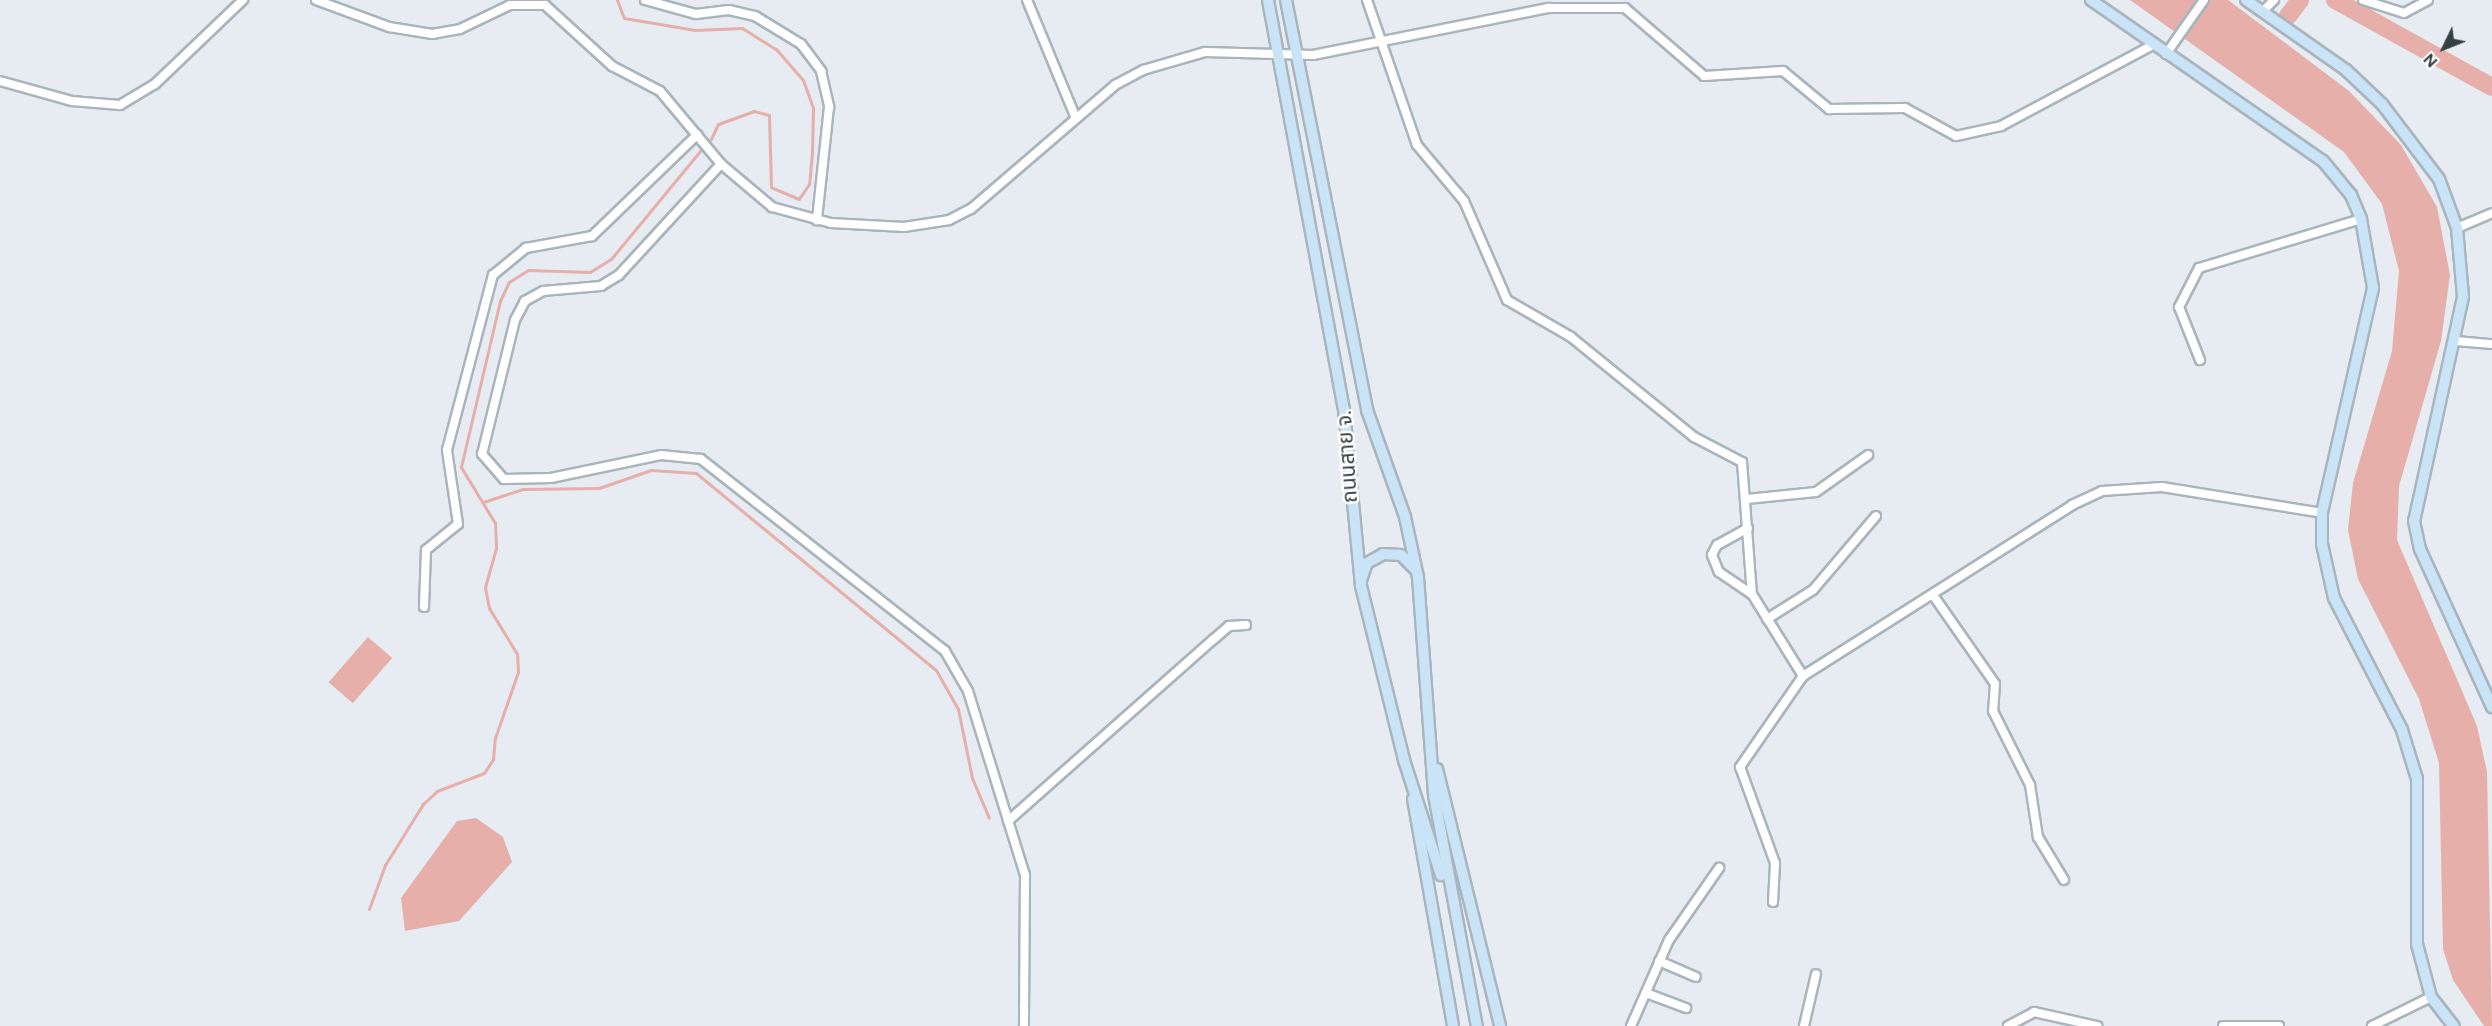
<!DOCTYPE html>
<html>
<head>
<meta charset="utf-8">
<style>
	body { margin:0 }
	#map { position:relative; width:2492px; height:1026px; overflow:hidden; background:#e6ecf1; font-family:"DM Sans","Noto Sans Thai",sans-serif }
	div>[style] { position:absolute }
	.water>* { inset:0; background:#e6afa9; transform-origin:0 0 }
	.stream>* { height:3px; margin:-1.5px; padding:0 1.5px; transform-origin:1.5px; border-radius:1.5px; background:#e6afa9 }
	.river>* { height:18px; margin:-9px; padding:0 9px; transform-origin:9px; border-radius:9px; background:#e6afa9 }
	.roads { filter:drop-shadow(2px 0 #aab5bb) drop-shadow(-2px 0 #aab5bb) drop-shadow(0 2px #aab5bb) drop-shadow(0 -2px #aab5bb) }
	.street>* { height:8px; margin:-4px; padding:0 4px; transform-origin:4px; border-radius:4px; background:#fff }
	.secondary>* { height:10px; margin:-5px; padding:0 5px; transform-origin:5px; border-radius:5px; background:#c9e3f7 }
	span { translate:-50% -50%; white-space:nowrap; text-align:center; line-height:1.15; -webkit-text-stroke:5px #fff; paint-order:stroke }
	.street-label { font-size:21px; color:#363f42 }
	.north { position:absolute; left:2414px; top:18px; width:60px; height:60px; -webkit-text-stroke:4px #fff; paint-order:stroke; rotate:227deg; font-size:16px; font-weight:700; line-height:24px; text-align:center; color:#363f42 }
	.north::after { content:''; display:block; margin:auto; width:21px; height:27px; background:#363f42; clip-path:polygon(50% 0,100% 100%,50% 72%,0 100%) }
</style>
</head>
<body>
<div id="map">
	<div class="water">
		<i style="clip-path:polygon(2130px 0,2228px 0,2349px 91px,2401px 145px,2437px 207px,2450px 275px,2441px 341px,2399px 486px,2397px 540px,2477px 726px,2487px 772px,2492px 1026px,2484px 1026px,2453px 980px,2443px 949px,2439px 763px,2419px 699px,2358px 579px,2348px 530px,2353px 483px,2392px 351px,2399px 271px,2382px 204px,2344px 152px)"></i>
		<i style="left:368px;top:637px;width:32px;height:60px;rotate:41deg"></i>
		<i style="clip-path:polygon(476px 818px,503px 837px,512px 862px,459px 921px,405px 931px,401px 898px,457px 821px)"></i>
	</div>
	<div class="stream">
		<i style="left:617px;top:0;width:19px;rotate:69deg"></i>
		<i style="left:624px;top:18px;width:72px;rotate:9.6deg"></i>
		<i style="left:695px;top:30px;width:47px;rotate:-2.4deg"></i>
		<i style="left:742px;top:28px;width:40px;rotate:32deg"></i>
		<i style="left:776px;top:49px;width:41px;rotate:48.9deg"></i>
		<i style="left:803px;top:80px;width:30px;rotate:70deg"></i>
		<i style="left:813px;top:108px;width:44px;rotate:91.3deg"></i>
		<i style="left:812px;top:152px;width:32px;rotate:95deg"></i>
		<i style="left:809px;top:184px;width:18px;rotate:124deg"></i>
		<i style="left:799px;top:199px;width:30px;rotate:-157deg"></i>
		<i style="left:771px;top:187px;width:72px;rotate:-91.6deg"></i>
		<i style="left:769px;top:115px;width:16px;rotate:-165deg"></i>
		<i style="left:754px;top:111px;width:38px;rotate:160deg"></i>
		<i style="left:718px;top:124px;width:17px;rotate:115deg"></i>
		<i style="left:483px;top:502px;width:42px;rotate:-18deg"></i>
		<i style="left:523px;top:489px;width:76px;rotate:-0.8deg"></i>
		<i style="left:599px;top:488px;width:55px;rotate:-19.1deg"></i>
		<i style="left:651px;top:470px;width:45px;rotate:3.8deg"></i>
		<i style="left:696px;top:473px;width:310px;rotate:39.4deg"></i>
		<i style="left:936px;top:670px;width:45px;rotate:60.6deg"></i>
		<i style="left:958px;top:709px;width:70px;rotate:78.5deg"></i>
		<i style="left:972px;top:778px;width:43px;rotate:67deg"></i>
		<i style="left:369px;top:909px;width:47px;rotate:-70deg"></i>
		<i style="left:385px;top:865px;width:72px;rotate:-58.1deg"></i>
		<i style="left:423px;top:804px;width:19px;rotate:-43deg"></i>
		<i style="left:437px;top:791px;width:50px;rotate:-21deg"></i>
		<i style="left:484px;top:773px;width:17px;rotate:-57deg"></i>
		<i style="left:493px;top:759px;width:21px;rotate:-85deg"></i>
		<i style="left:495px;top:738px;width:70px;rotate:-70.8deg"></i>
		<i style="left:518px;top:672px;width:18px;rotate:-93deg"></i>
		<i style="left:517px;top:654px;width:54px;rotate:-121.3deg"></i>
		<i style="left:489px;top:608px;width:21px;rotate:-101deg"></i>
		<i style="left:485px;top:587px;width:41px;rotate:-74.2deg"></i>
		<i style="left:496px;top:548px;width:25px;rotate:-92deg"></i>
		<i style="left:495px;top:523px;width:66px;rotate:-121.3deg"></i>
		<i style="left:461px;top:467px;width:171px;rotate:-76.8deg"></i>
		<i style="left:500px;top:301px;width:21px;rotate:-65deg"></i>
		<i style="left:509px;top:282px;width:22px;rotate:-32deg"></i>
		<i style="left:528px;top:270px;width:62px;rotate:1.8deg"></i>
		<i style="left:590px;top:272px;width:25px;rotate:-32deg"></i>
		<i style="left:611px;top:259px;width:140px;rotate:-50.5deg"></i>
	</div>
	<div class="river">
		<i style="left:2335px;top:0;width:179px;rotate:29deg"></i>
		<i style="left:2288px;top:16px;width:20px;rotate:-53deg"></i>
	</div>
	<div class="roads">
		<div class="street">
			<i style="left:316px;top:0;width:78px;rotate:20.3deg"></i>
			<i style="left:389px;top:27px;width:44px;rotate:9.2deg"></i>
			<i style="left:432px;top:34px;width:28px;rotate:-10deg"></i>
			<i style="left:460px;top:29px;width:55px;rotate:-25.6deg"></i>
			<i style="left:510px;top:5px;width:35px"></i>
			<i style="left:545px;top:5px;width:91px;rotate:42.3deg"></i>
			<i style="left:612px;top:66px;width:54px;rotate:27.5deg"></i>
			<i style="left:660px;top:91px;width:95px;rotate:50.1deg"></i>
			<i style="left:721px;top:164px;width:67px;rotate:40.1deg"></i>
			<i style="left:772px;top:207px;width:61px;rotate:15.2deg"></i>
			<i style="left:831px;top:223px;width:73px;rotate:3.1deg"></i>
			<i style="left:904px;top:227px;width:46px;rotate:-8.8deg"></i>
			<i style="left:949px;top:220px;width:25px;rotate:-27deg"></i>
			<i style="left:971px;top:209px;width:190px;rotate:-40.7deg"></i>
			<i style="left:1115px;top:85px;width:32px;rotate:-28deg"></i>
			<i style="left:1143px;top:70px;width:65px;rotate:-16.2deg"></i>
			<i style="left:1205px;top:52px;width:108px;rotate:1.6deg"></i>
			<i style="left:1313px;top:55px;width:241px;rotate:-11.3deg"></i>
			<i style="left:1549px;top:8px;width:76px"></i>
			<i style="left:1625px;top:8px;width:104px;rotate:40.7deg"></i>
			<i style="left:1704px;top:76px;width:79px;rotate:-3.6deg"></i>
			<i style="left:1783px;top:71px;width:60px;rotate:39.6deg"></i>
			<i style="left:1829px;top:109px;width:76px;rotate:-0.8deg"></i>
			<i style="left:1905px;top:108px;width:58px;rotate:28.8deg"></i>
			<i style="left:1956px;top:136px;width:46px;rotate:-12.5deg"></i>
			<i style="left:2001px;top:126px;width:172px;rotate:-28.1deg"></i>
			<i style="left:645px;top:0;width:53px;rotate:15.4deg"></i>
			<i style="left:696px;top:14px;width:33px;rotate:-7deg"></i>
			<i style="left:729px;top:10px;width:27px;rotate:13deg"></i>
			<i style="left:755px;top:16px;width:54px;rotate:31.3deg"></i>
			<i style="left:801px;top:44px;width:34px;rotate:53deg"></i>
			<i style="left:821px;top:71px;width:37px;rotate:77deg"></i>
			<i style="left:829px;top:107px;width:114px;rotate:96.1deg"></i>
			<i style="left:1027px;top:0;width:126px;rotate:67.5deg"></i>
			<i style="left:1367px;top:0;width:153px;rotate:71deg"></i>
			<i style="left:1417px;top:145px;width:73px;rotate:50deg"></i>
			<i style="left:1464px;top:201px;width:108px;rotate:66.5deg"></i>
			<i style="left:1507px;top:300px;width:74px;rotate:30deg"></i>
			<i style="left:1571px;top:337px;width:159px;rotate:39.1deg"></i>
			<i style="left:1694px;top:437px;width:54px;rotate:27.5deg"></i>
			<i style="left:1742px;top:462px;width:132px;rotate:85.7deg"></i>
			<i style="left:1752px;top:594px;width:97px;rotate:58.1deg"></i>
			<i style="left:2363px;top:0;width:43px;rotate:17.6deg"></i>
			<i style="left:2404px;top:13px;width:27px;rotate:-28deg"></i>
			<i style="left:2262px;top:12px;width:17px;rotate:-45deg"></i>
			<i style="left:2166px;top:54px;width:66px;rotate:-54.9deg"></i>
			<i style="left:0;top:81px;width:75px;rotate:15.5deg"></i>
			<i style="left:72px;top:101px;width:48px;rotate:4.8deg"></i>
			<i style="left:120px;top:105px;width:41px;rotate:-31deg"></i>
			<i style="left:155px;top:84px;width:122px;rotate:-43.7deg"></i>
			<i style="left:721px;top:164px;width:151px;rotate:132.6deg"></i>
			<i style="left:619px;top:275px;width:21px;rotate:149deg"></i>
			<i style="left:601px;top:286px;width:58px;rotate:175.1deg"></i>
			<i style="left:543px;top:291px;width:21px;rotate:151deg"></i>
			<i style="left:525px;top:301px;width:21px;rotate:118deg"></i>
			<i style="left:515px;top:320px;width:138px;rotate:103.8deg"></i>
			<i style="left:482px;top:454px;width:33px;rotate:49deg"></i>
			<i style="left:504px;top:479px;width:47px;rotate:-1.2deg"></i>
			<i style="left:551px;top:478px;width:112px;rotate:-11.8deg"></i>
			<i style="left:661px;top:455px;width:40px;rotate:5.7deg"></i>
			<i style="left:701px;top:459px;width:310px;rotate:38.2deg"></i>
			<i style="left:945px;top:651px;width:46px;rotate:60.1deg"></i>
			<i style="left:968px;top:691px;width:193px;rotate:72.8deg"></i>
			<i style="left:1025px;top:875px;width:151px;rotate:90.4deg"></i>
			<i style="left:2457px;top:228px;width:38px;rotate:-23deg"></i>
			<i style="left:2456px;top:341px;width:36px;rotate:5deg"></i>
			<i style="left:2200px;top:360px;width:57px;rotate:-111.6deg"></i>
			<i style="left:2179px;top:307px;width:44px;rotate:-62.9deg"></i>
			<i style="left:2199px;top:268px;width:169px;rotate:-16.8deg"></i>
			<i style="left:1747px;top:499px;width:69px;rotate:-5.8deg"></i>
			<i style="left:1816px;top:492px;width:64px;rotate:-35.4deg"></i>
			<i style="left:1748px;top:528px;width:35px;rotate:151deg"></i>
			<i style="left:1717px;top:545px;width:11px;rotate:117deg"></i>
			<i style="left:1712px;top:555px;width:18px;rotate:68deg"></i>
			<i style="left:1719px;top:572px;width:40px;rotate:34deg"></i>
			<i style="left:1933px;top:595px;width:108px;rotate:55.1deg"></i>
			<i style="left:1995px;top:684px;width:27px;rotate:94deg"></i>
			<i style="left:1993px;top:711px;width:83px;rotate:63.4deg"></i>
			<i style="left:2030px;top:785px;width:53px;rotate:81.3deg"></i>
			<i style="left:2038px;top:837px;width:50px;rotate:58.8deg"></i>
			<i style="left:424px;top:607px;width:57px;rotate:-88deg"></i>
			<i style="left:426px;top:550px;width:41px;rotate:-39.1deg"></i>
			<i style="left:458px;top:524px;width:75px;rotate:-98.5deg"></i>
			<i style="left:447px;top:450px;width:181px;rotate:-75.3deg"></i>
			<i style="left:493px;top:275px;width:43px;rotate:-39.3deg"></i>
			<i style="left:526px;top:248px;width:67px;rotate:-10.3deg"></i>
			<i style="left:592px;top:236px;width:146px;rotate:-43.9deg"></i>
			<i style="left:1767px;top:619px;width:54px;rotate:-32.2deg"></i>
			<i style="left:1813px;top:590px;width:97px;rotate:-49.6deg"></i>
			<i style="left:1008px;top:821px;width:275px;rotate:-41.5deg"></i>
			<i style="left:1214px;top:639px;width:20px;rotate:-41deg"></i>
			<i style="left:1229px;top:626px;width:17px;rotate:-3deg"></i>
			<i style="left:1773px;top:902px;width:39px;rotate:-87deg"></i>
			<i style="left:1775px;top:863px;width:102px;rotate:-110deg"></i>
			<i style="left:1740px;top:767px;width:111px;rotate:-55.3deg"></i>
			<i style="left:1803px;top:676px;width:319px;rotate:-32.4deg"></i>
			<i style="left:2072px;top:505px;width:33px;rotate:-25deg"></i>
			<i style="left:2102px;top:491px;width:60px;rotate:-3.8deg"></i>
			<i style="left:2162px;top:487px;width:162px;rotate:9.2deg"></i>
			<i style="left:1659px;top:961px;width:40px;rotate:23.4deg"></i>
			<i style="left:1646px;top:993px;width:43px;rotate:20.6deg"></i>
			<i style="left:1631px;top:1026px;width:94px;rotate:-66.2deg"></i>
			<i style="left:1669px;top:940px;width:88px;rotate:-55.2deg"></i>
			<i style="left:1804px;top:1026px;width:53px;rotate:-77deg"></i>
			<i style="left:2008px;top:1026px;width:30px;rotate:-28deg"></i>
			<i style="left:2034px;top:1012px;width:65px;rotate:12.5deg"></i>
			<i style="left:2223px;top:1026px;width:56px"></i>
			<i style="left:2372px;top:1026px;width:66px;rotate:-26.2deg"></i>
		</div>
		<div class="secondary">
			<i style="left:1268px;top:0;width:416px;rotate:79.5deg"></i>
			<i style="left:1344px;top:409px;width:178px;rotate:84.5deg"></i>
			<i style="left:1361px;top:586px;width:179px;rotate:76.1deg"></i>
			<i style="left:1404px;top:760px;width:121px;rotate:72.2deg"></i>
			<i style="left:1286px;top:0;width:418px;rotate:78.8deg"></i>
			<i style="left:1367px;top:410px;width:114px;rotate:70.4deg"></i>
			<i style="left:1405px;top:517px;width:61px;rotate:77.8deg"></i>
			<i style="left:1418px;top:577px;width:219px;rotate:85.8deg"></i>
			<i style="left:1434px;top:795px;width:235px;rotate:79.5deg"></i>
			<i style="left:2091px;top:0;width:282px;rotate:34.8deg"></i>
			<i style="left:2323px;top:161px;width:44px;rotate:50.5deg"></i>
			<i style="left:2351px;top:195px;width:26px;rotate:67deg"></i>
			<i style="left:2361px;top:219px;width:70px;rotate:80.1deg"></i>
			<i style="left:2373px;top:288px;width:231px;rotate:102.8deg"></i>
			<i style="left:2322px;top:513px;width:31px;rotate:90deg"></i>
			<i style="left:2322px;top:544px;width:55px;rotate:77.5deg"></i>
			<i style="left:2334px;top:598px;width:148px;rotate:62.7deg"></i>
			<i style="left:2402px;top:730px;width:51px;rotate:73deg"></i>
			<i style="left:2417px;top:779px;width:165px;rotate:90deg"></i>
			<i style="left:2417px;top:944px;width:55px;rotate:75.2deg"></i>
			<i style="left:2431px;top:997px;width:37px;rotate:52deg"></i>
			<i style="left:2246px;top:0;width:122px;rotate:35deg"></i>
			<i style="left:2346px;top:70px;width:50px;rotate:43.4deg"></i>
			<i style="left:2382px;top:104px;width:94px;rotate:52.8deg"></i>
			<i style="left:2439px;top:179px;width:52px;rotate:69.8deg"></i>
			<i style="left:2457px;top:228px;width:69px;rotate:85deg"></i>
			<i style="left:2463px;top:297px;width:229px;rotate:102.3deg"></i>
			<i style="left:2414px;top:521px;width:29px;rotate:78deg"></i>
			<i style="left:2420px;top:549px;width:174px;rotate:65.5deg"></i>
			<i style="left:1361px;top:580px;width:18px;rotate:-71deg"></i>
			<i style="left:1367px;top:563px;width:18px;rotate:-29deg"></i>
			<i style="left:1383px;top:554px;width:18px;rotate:3deg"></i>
			<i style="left:1401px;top:555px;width:20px;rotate:45deg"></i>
			<i style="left:1437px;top:769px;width:265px;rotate:76.2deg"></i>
			<i style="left:1413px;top:799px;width:230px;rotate:80deg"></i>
		</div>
	</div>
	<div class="street-label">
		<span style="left:1347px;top:457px;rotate:-94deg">ถนนสาย จ.</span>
	</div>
	<div class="north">N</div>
</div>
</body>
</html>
